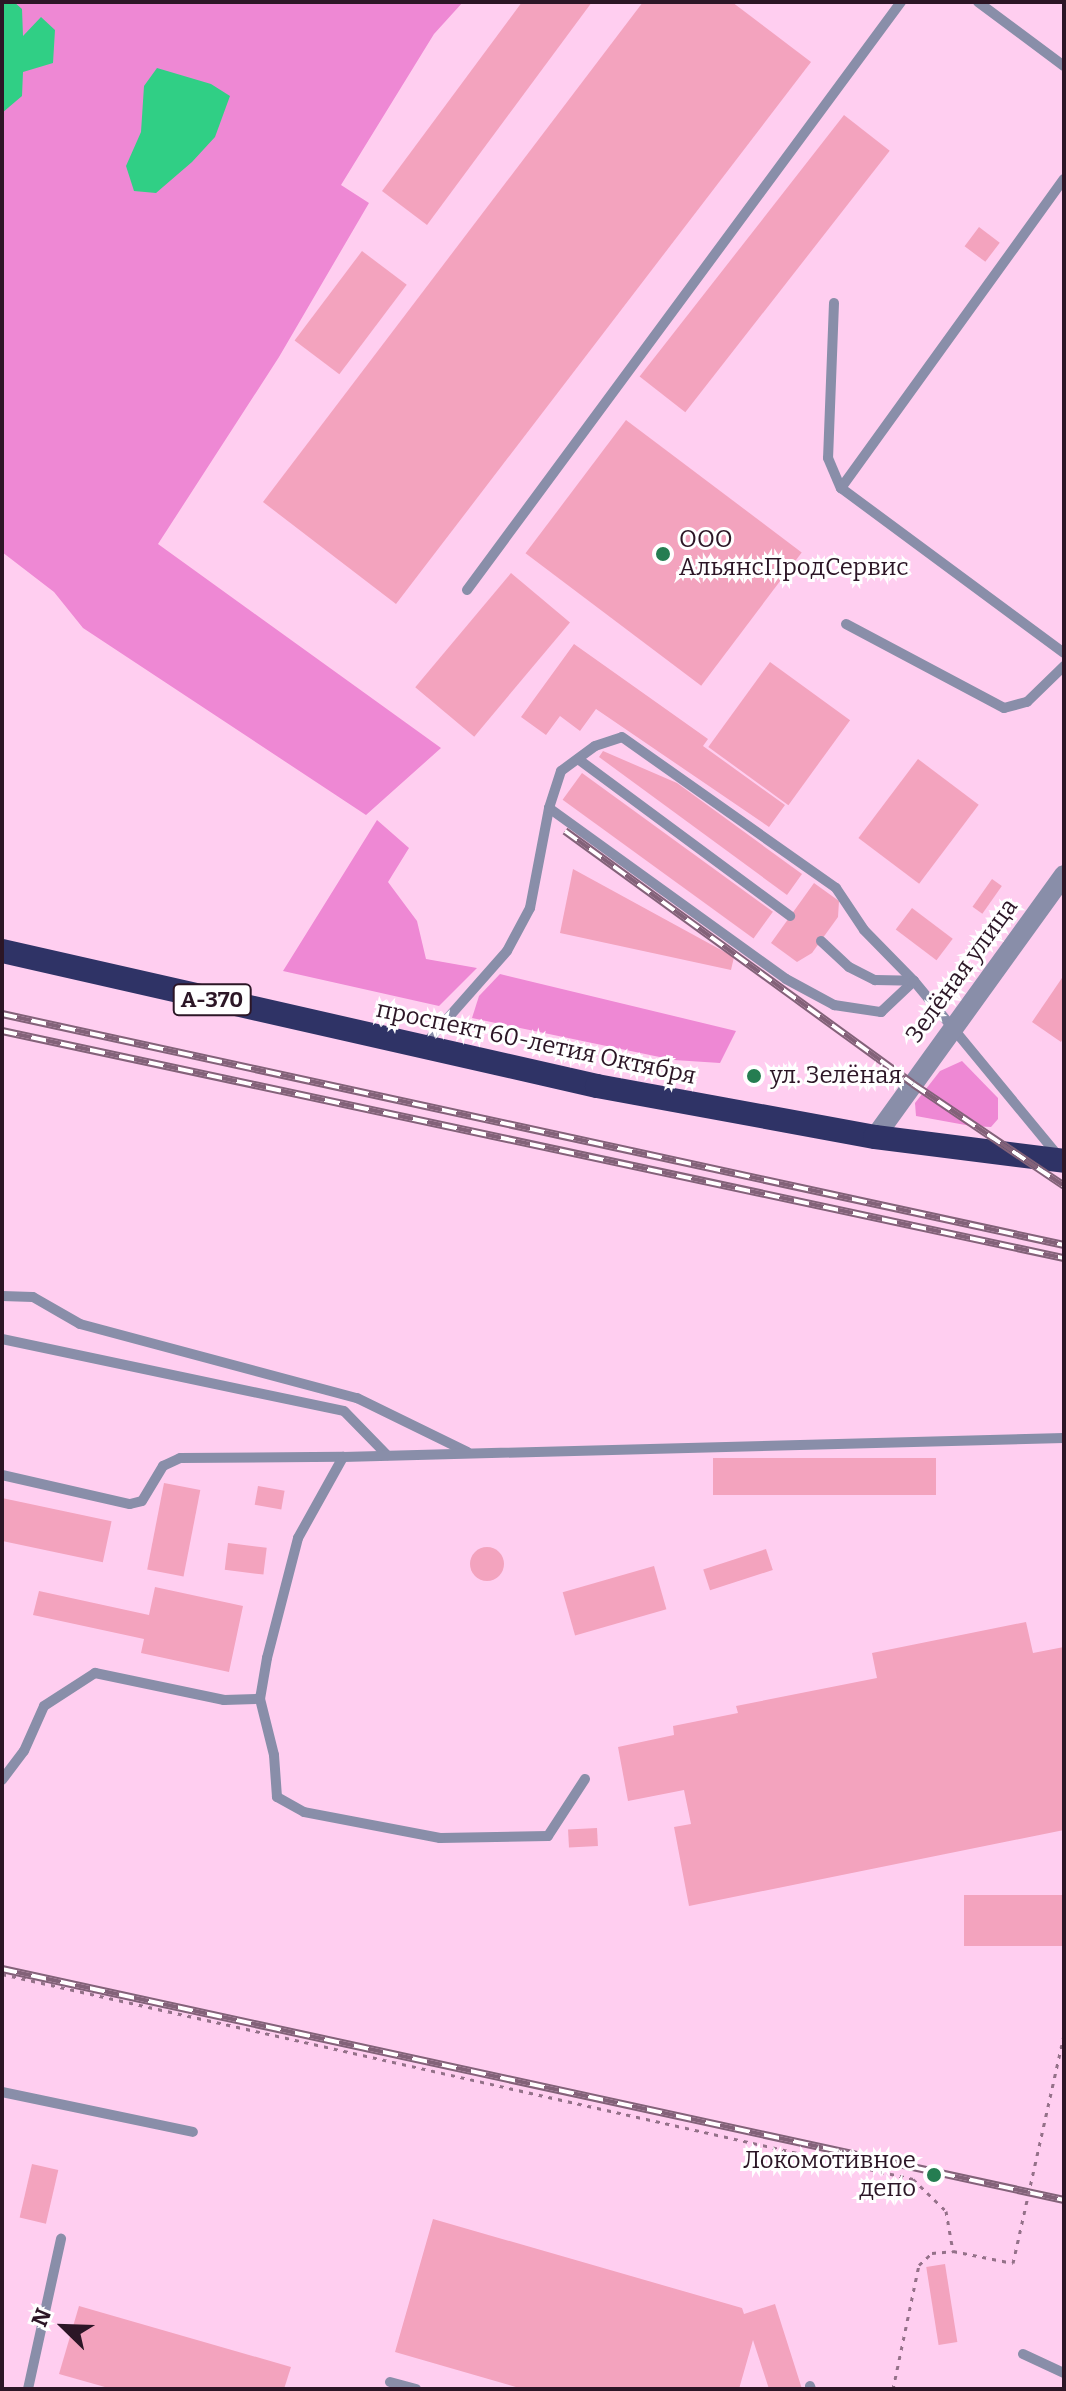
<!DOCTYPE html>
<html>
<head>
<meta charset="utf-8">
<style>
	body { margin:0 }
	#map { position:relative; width:1066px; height:2391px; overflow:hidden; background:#ffcef0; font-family:Bitter,serif }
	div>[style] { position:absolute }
	.green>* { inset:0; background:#ee88d4 }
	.water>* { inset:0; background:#30cf85 }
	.building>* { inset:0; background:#f3a3be; transform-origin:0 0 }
	.round { border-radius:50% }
	.path>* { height:3px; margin-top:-1.5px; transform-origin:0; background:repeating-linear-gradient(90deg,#947189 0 4px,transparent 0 10px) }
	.lane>* { height:10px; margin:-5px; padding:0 5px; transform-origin:5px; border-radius:5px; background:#898ea9 }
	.street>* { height:20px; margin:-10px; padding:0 10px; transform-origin:10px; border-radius:10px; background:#898ea9 }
	.highway>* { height:24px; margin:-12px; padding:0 12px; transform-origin:12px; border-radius:12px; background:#2f3366 }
	.rail>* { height:8px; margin-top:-4px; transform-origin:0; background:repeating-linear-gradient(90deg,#fff 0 15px,#836279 0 30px); box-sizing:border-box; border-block:2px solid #836279 }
	.path-bridge>* { height:3px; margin-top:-1.5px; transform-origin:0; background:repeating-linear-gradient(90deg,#947189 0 4px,transparent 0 10px) }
	.dots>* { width:22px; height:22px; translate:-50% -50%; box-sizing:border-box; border:4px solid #fff; border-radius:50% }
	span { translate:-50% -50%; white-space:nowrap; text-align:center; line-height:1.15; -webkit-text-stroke:6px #fff; paint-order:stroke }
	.shield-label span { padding:2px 6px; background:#fff; border:2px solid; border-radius:6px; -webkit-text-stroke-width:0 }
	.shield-label { font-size:22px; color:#2c1626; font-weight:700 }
	.poi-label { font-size:24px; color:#2c1626 }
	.left { translate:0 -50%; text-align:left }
	.right { translate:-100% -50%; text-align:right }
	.street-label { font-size:24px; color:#2c1626 }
	.frame { position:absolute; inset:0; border:4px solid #2c1626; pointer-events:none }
	.north { position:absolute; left:24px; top:2287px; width:80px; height:80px; -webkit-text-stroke:6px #fff; paint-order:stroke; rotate:293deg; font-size:22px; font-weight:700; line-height:32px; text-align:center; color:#2c1626 }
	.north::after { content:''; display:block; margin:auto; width:28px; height:36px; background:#2c1626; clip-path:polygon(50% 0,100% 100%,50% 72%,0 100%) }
</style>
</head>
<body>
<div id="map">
	<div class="green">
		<i style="clip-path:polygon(2px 2px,463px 2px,434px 34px,341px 185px,369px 203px,279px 357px,158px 544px,441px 748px,366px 815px,83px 628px,54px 592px,2px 552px)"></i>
		<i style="clip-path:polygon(377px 820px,409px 848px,388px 882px,417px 921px,426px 959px,477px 968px,439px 1006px,283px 971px)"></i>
		<i style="clip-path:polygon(500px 974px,736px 1031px,720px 1063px,674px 1060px,472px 1018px,479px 996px)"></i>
		<i style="clip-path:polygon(962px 1061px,998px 1098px,998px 1119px,991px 1127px,971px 1126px,916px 1116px,915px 1103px,940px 1071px)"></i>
	</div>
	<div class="water">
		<i style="clip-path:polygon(2px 2px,14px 2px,22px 9px,23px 36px,41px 17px,55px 30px,53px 63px,23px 72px,22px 96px,2px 113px)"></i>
		<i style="clip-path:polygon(157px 68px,211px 84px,230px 96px,215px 137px,192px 162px,156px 193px,134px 191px,126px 166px,141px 132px,144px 86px)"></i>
	</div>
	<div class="building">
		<i style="clip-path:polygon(522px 2px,592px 2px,427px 225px,382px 191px)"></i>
		<i style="clip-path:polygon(643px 2px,732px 2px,811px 62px,396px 604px,263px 502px)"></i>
		<i style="left:844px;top:115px;width:58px;height:332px;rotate:38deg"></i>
		<i style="left:979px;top:227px;width:26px;height:24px;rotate:37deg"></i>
		<i style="left:362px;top:251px;width:56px;height:112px;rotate:37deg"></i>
		<i style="left:626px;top:420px;width:220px;height:167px;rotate:37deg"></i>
		<i style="left:511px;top:573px;width:77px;height:149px;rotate:40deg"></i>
		<i style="clip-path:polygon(574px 644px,708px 739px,703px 746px,785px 805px,769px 827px,596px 709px,580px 731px,560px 716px,546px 735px,521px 717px)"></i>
		<i style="left:770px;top:662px;width:99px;height:105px;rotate:36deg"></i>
		<i style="clip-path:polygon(603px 751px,677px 783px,802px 874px,787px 895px,599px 757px)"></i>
		<i style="left:918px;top:759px;width:76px;height:99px;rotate:37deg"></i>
		<i style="left:582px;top:773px;width:236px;height:33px;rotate:36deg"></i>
		<i style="clip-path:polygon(573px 869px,734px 957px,731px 970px,560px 933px)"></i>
		<i style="left:992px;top:879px;width:12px;height:34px;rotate:35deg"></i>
		<i style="clip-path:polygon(814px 883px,839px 901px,838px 917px,812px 953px,797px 962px,771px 943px)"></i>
		<i style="left:912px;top:908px;width:51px;height:27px;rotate:37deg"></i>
		<i style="clip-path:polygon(1064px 975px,1064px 1037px,1061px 1042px,1032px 1022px)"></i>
		<i style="left:936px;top:1458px;width:37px;height:223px;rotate:90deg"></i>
		<i style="left:164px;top:1483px;width:37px;height:88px;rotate:11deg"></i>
		<i style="left:258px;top:1486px;width:27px;height:19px;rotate:10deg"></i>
		<i style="left:2px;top:1498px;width:112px;height:42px;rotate:12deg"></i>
		<i style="left:228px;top:1543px;width:39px;height:27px;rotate:7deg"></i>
		<i class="round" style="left:470px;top:1547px;width:34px;height:34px"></i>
		<i style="left:766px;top:1549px;width:22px;height:66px;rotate:72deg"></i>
		<i style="left:654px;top:1566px;width:45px;height:95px;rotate:74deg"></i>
		<i style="clip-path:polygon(155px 1587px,243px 1606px,229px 1672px,141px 1653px,144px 1639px,33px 1615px,39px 1591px,149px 1615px)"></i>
		<i style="clip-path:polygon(1026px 1622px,1033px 1653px,1064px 1647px,1064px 1830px,689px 1906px,674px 1827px,691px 1824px,684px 1790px,628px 1801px,618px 1747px,674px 1735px,673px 1726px,738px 1713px,736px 1706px,877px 1678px,872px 1653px)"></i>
		<i style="left:597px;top:1828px;width:18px;height:29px;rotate:87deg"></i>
		<i style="left:1064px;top:1895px;width:51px;height:100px;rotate:90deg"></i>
		<i style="left:32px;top:2164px;width:27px;height:55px;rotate:13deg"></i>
		<i style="clip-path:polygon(433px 2219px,742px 2308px,744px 2314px,775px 2304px,802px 2389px,769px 2389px,753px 2340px,739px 2389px,523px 2389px,395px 2352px)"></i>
		<i style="left:945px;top:2264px;width:79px;height:19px;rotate:81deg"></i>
		<i style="clip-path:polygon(79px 2306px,291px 2367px,284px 2389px,112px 2389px,59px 2374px)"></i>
	</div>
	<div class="path">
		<i style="left:2px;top:1974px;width:934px;rotate:12.68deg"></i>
		<i style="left:913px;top:2179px;width:46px;rotate:44.1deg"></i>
		<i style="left:946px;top:2211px;width:41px;rotate:80.1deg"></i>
		<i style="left:893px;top:2389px;width:127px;rotate:-78.2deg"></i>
		<i style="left:919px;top:2265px;width:18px;rotate:-43deg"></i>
		<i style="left:932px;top:2253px;width:21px;rotate:-5deg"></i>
		<i style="left:953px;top:2251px;width:61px;rotate:11.3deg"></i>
	</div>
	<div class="lane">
		<i style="left:978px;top:2px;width:107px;rotate:36.7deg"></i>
		<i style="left:834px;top:303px;width:155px;rotate:92.2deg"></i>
		<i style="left:828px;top:458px;width:33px;rotate:67deg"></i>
		<i style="left:841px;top:488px;width:277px;rotate:36.5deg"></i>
		<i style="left:841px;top:488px;width:381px;rotate:-54.2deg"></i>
		<i style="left:467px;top:590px;width:731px;rotate:-53.57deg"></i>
		<i style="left:846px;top:624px;width:179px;rotate:28deg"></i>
		<i style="left:1004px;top:708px;width:24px;rotate:-15deg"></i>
		<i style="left:1027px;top:702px;width:52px;rotate:-44.2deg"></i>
		<i style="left:578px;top:759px;width:264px;rotate:36.5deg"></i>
		<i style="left:549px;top:808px;width:292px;rotate:35.8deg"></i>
		<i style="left:786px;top:979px;width:55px;rotate:28.4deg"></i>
		<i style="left:834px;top:1005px;width:48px;rotate:8.5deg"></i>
		<i style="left:881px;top:1012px;width:45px;rotate:-43.2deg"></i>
		<i style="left:821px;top:941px;width:38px;rotate:43deg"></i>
		<i style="left:849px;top:967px;width:29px;rotate:27deg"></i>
		<i style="left:875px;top:980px;width:39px;rotate:1deg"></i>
		<i style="left:425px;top:1044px;width:124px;rotate:-48.6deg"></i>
		<i style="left:507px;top:951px;width:49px;rotate:-61.9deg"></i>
		<i style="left:530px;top:908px;width:102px;rotate:-79.2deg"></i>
		<i style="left:549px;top:808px;width:39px;rotate:-72deg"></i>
		<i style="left:561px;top:771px;width:42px;rotate:-36.3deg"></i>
		<i style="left:595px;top:746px;width:28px;rotate:-18deg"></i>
		<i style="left:622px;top:737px;width:262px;rotate:35.2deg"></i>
		<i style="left:836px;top:888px;width:50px;rotate:56.3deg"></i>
		<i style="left:864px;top:930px;width:71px;rotate:45.6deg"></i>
		<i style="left:914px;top:981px;width:228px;rotate:50.5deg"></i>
		<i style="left:2px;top:1296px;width:31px;rotate:2deg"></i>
		<i style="left:33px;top:1297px;width:54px;rotate:29.9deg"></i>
		<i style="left:80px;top:1324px;width:287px;rotate:15deg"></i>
		<i style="left:357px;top:1398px;width:123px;rotate:26.1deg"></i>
		<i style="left:2px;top:1339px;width:349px;rotate:11.9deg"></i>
		<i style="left:344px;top:1411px;width:62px;rotate:45.7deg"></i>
		<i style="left:2px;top:1475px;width:131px;rotate:12.8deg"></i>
		<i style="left:130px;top:1504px;width:12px;rotate:-14deg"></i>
		<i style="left:142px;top:1501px;width:41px;rotate:-59deg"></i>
		<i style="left:163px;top:1466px;width:19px;rotate:-25deg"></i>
		<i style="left:180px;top:1458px;width:163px;rotate:-0.4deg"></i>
		<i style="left:585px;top:1779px;width:68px;rotate:123deg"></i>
		<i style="left:548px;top:1836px;width:108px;rotate:178.9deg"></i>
		<i style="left:440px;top:1838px;width:138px;rotate:-169.2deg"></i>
		<i style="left:304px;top:1812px;width:31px;rotate:-151deg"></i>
		<i style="left:277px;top:1797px;width:42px;rotate:-94.1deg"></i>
		<i style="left:274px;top:1755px;width:58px;rotate:-104deg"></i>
		<i style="left:260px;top:1699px;width:42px;rotate:-80.3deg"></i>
		<i style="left:267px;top:1658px;width:124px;rotate:-75.5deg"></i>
		<i style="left:298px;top:1538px;width:93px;rotate:-60.9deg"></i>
		<i style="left:343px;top:1457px;width:721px;rotate:-1.51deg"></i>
		<i style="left:2px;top:1780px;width:36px;rotate:-53deg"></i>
		<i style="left:24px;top:1751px;width:49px;rotate:-66deg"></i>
		<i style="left:44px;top:1706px;width:61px;rotate:-32.9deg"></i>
		<i style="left:95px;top:1673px;width:132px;rotate:11.8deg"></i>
		<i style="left:224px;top:1700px;width:36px;rotate:-2deg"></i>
		<i style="left:2px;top:2092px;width:195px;rotate:11.8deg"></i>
		<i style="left:1023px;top:2354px;width:45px;rotate:24.9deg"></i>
		<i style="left:390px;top:2382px;width:27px;rotate:15deg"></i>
		<i style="left:810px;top:2386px;width:3px;rotate:72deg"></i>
		<i style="left:28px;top:2389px;width:154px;rotate:-77.6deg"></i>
	</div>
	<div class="street">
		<i style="left:875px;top:1137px;width:323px;rotate:-54.2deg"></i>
	</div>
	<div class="highway">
		<i style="left:2px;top:951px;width:610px;rotate:12.78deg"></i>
		<i style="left:597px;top:1086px;width:283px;rotate:10.4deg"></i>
		<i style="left:875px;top:1137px;width:191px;rotate:7.2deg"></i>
	</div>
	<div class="rail">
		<i style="left:565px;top:831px;width:430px;rotate:36deg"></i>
		<i style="left:913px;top:1084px;width:182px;rotate:34deg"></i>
		<i style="left:2px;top:1014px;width:1087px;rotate:12.27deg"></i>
		<i style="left:2px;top:1031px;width:1086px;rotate:12.07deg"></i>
		<i style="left:2px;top:1969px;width:1087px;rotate:12.27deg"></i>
	</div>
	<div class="path-bridge">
		<i style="left:1013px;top:2263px;width:235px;rotate:-77.4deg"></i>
	</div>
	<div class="dots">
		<i style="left:663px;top:554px;background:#257d51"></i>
		<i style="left:754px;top:1076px;background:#257d51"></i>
		<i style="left:934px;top:2175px;background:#257d51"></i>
	</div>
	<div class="shield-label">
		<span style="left:212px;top:1000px">А-370</span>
	</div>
	<div class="poi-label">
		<span class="left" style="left:679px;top:554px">ООО<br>АльянсПродСервис</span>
		<span class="left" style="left:770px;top:1076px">ул. Зелёная</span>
		<span class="right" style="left:916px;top:2175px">Локомотивное<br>депо</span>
	</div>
	<div class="street-label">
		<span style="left:962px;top:971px;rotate:-54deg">Зелёная улица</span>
		<span style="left:536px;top:1043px;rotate:12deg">проспект 60-летия Октября</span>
	</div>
	<div class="frame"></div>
	<div class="north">N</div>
</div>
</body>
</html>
